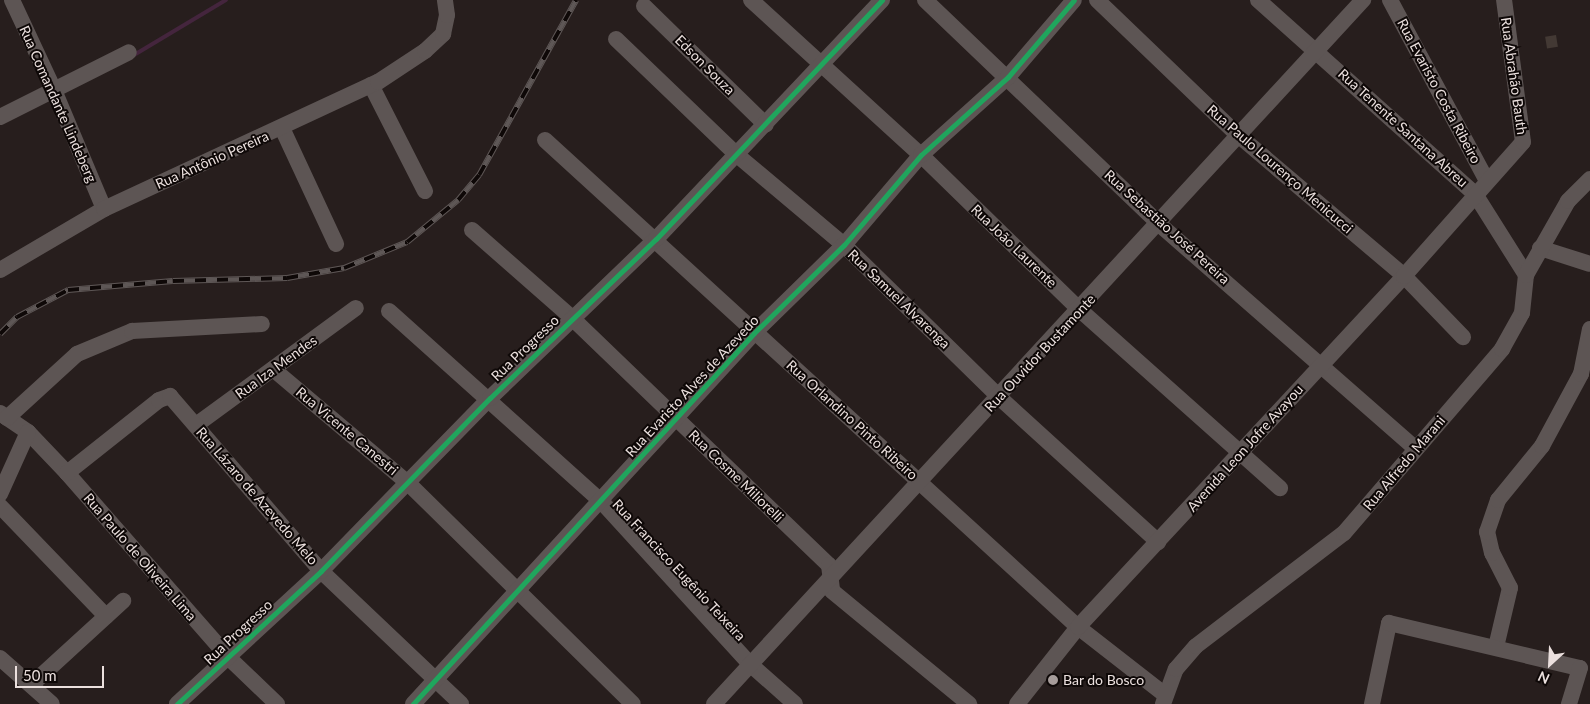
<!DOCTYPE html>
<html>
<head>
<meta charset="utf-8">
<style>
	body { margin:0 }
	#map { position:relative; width:1590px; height:704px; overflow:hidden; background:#271e1d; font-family:Lato,sans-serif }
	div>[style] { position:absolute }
	.stream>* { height:4px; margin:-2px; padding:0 2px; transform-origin:2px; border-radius:2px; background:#44253d }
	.building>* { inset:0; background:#433934; transform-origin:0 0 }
	.minor>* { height:16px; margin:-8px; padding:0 8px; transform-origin:8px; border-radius:8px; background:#5d5554 }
	.rail>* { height:5.5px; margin-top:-2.75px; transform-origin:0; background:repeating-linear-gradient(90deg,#0e0807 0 11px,#5e5756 0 22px); box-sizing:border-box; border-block:1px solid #5e5756 }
	.cycleway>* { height:5px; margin:-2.5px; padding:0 2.5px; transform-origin:2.5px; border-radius:2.5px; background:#20a55d }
	.dots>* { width:14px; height:14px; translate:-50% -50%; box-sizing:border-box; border:2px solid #0e0807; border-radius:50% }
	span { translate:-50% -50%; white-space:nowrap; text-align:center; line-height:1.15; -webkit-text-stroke:4px #0e0807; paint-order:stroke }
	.street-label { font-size:14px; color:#ebe0de }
	.poi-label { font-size:14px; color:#ebe0de }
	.left { translate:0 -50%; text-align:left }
	.north { position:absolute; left:1525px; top:639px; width:50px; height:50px; -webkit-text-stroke:4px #0e0807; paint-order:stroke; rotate:205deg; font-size:14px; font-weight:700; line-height:20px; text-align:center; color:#ebe0de }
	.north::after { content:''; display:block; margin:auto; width:18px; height:22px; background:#ebe0de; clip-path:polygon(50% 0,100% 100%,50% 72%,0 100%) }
	.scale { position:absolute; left:15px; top:666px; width:89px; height:22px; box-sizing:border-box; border:2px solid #ebe0de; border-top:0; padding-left:6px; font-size:15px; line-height:18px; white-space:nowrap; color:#ebe0de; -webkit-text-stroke:4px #0e0807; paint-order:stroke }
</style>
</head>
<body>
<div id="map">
	<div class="stream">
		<i style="left:134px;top:55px;width:107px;rotate:-30.9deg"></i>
	</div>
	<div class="building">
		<i style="left:1556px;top:35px;width:12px;height:11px;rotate:81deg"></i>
	</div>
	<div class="minor">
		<i style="left:12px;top:0;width:99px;rotate:65deg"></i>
		<i style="left:54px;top:90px;width:129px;rotate:67.2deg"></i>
		<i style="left:751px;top:0;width:230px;rotate:42.4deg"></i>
		<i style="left:921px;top:155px;width:222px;rotate:44.3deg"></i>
		<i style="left:1080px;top:310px;width:268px;rotate:41.7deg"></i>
		<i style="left:925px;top:0;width:324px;rotate:43.7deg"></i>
		<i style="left:1159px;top:224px;width:340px;rotate:41.2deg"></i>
		<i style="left:1097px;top:0;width:195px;rotate:43.8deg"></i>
		<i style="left:1238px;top:135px;width:218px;rotate:40.3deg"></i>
		<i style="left:1404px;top:276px;width:85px;rotate:46deg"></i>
		<i style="left:1258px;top:0;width:291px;rotate:41.8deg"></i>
		<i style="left:1475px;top:194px;width:96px;rotate:57.8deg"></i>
		<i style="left:1390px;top:0;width:205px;rotate:61.8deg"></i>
		<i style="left:644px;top:6px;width:170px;rotate:44.3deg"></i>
		<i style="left:616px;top:39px;width:168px;rotate:43.8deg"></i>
		<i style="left:737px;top:155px;width:140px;rotate:40.1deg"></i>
		<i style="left:844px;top:245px;width:219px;rotate:44.4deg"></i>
		<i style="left:1000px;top:398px;width:214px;rotate:42.3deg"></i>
		<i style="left:371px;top:85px;width:119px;rotate:63deg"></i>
		<i style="left:0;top:117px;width:144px;rotate:-26.7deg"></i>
		<i style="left:282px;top:128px;width:128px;rotate:65deg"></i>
		<i style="left:545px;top:140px;width:722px;rotate:42.42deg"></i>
		<i style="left:1078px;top:627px;width:109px;rotate:37.9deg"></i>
		<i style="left:472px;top:230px;width:133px;rotate:41.3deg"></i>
		<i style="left:572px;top:318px;width:356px;rotate:43.9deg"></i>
		<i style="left:829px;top:565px;width:26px;rotate:83deg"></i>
		<i style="left:832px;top:591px;width:178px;rotate:39.5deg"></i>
		<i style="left:1540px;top:248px;width:52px;rotate:17.7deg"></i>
		<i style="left:0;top:270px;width:121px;rotate:-30.4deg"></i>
		<i style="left:104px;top:209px;width:302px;rotate:-24.9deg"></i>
		<i style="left:378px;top:82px;width:56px;rotate:-33.4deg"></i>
		<i style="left:425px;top:51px;width:25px;rotate:-43deg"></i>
		<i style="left:443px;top:34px;width:19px;rotate:-78deg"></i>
		<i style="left:447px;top:15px;width:15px;rotate:-98deg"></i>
		<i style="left:389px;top:311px;width:285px;rotate:41.9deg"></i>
		<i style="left:601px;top:501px;width:221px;rotate:47.6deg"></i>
		<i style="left:750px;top:664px;width:60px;rotate:41.6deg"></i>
		<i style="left:273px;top:369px;width:177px;rotate:40.2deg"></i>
		<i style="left:408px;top:483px;width:315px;rotate:44.5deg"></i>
		<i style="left:0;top:413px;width:34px;rotate:34deg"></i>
		<i style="left:28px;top:432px;width:57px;rotate:46.4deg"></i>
		<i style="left:67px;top:473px;width:244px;rotate:48.8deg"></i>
		<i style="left:228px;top:657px;width:68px;rotate:43.8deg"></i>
		<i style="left:7px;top:418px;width:95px;rotate:-42.4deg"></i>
		<i style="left:77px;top:354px;width:60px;rotate:-22.7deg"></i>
		<i style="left:132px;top:331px;width:130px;rotate:-3.1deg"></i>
		<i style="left:196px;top:425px;width:198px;rotate:-36.2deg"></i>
		<i style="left:67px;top:473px;width:117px;rotate:-38.4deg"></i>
		<i style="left:159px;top:400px;width:12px;rotate:-20deg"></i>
		<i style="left:170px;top:396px;width:231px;rotate:49.2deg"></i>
		<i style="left:321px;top:571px;width:193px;rotate:43.5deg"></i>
		<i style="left:0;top:494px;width:68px;rotate:-65.7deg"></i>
		<i style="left:0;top:506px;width:153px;rotate:46.1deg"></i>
		<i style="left:1496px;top:647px;width:61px;rotate:-76.7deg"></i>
		<i style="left:1510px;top:588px;width:39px;rotate:-117deg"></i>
		<i style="left:1492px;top:553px;width:22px;rotate:-103deg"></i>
		<i style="left:1487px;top:532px;width:34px;rotate:-71deg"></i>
		<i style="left:1498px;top:500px;width:70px;rotate:-50.8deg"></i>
		<i style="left:1542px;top:446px;width:82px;rotate:-61.6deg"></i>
		<i style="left:1581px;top:374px;width:46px;rotate:-78.7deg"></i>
		<i style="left:0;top:658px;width:69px;rotate:41.5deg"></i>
		<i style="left:31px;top:685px;width:125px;rotate:-42.4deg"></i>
		<i style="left:177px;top:704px;width:196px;rotate:-42.7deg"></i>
		<i style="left:321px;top:571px;width:242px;rotate:-45.7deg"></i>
		<i style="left:490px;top:398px;width:230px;rotate:-43.8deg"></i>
		<i style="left:656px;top:239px;width:329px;rotate:-46.6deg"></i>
		<i style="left:413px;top:704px;width:504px;rotate:-47.41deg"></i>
		<i style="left:754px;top:333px;width:126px;rotate:-44.4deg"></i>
		<i style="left:844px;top:245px;width:118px;rotate:-49.5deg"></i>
		<i style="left:921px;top:155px;width:117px;rotate:-41.9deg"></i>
		<i style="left:1008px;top:77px;width:101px;rotate:-49.4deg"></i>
		<i style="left:714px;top:704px;width:958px;rotate:-47.33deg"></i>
		<i style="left:1017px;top:704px;width:98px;rotate:-51.6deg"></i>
		<i style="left:1078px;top:627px;width:479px;rotate:-47.1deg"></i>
		<i style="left:1404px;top:276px;width:179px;rotate:-48.4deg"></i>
		<i style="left:1523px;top:142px;width:143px;rotate:-97.6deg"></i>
		<i style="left:1163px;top:704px;width:37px;rotate:-70deg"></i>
		<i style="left:1176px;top:669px;width:30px;rotate:-49deg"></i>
		<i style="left:1196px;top:646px;width:186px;rotate:-37.4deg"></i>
		<i style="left:1344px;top:533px;width:243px;rotate:-49.3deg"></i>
		<i style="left:1502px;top:349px;width:41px;rotate:-60.9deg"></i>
		<i style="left:1522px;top:313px;width:38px;rotate:-84deg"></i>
		<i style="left:1526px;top:275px;width:85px;rotate:-60.4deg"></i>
		<i style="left:1568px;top:201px;width:31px;rotate:-45deg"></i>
		<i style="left:1372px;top:704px;width:83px;rotate:-78.1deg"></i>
		<i style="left:1389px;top:623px;width:196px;rotate:13.3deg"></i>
		<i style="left:1580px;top:668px;width:38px;rotate:107deg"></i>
	</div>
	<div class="rail">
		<i style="left:0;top:334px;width:24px;rotate:-45deg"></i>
		<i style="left:17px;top:317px;width:58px;rotate:-27.9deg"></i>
		<i style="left:68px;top:290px;width:105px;rotate:-4.9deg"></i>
		<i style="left:173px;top:281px;width:114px;rotate:-1.5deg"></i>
		<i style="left:287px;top:278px;width:58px;rotate:-10deg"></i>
		<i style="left:344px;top:268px;width:68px;rotate:-22.4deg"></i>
		<i style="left:407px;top:242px;width:66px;rotate:-39.5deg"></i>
		<i style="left:458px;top:200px;width:33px;rotate:-50deg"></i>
		<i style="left:479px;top:175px;width:200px;rotate:-61deg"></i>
	</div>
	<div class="cycleway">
		<i style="left:177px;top:704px;width:196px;rotate:-42.7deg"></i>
		<i style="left:321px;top:571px;width:242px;rotate:-45.7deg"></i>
		<i style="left:490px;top:398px;width:230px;rotate:-43.8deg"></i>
		<i style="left:656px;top:239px;width:329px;rotate:-46.6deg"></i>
		<i style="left:413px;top:704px;width:504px;rotate:-47.41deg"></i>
		<i style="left:754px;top:333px;width:126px;rotate:-44.4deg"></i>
		<i style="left:844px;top:245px;width:118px;rotate:-49.5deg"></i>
		<i style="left:921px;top:155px;width:117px;rotate:-41.9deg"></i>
		<i style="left:1008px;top:77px;width:101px;rotate:-49.4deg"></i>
	</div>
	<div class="dots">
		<i style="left:1053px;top:680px;background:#a69c9a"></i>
	</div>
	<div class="street-label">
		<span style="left:705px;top:65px;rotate:45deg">Edson Souza</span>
		<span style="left:1514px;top:76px;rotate:82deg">Rua Abrahão Bauth</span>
		<span style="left:1439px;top:91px;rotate:62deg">Rua Evaristo Costa Ribeiro</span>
		<span style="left:58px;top:104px;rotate:66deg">Rua Comandante Lindeberg</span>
		<span style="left:1403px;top:128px;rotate:42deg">Rua Tenente Santana Abreu</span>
		<span style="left:212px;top:160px;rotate:-24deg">Rua Antônio Pereira</span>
		<span style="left:1280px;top:169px;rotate:41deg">Rua Paulo Lourenço Menicucci</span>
		<span style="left:1167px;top:227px;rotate:42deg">Rua Sebastião José Pereira</span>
		<span style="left:1014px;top:246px;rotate:44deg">Rua João Laurente</span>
		<span style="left:899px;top:299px;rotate:44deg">Rua Samuel Alvarenga</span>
		<span style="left:525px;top:348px;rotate:-44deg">Rua Progresso</span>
		<span style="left:1040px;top:353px;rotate:-47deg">Rua Ouvidor Bustamonte</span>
		<span style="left:276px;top:367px;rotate:-36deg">Rua Iza Mendes</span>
		<span style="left:692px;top:386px;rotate:-47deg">Rua Evaristo Alves de Azevedo</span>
		<span style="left:852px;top:420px;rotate:42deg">Rua Orlandino Pinto Ribeiro</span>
		<span style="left:347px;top:431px;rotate:40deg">Rua Vicente Canestri</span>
		<span style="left:1245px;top:448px;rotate:-48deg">Avenida Leon Jofre Avayou</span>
		<span style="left:1404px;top:463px;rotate:-50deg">Rua Alfredo Marani</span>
		<span style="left:736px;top:476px;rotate:44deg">Rua Cosme Miliorelli</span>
		<span style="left:257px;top:496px;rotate:49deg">Rua Lázaro de Azevedo Melo</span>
		<span style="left:140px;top:557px;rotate:49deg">Rua Paulo de Oliveira Lima</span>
		<span style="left:679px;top:570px;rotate:47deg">Rua Francisco Eugênio Teixeira</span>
		<span style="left:238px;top:632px;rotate:-43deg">Rua Progresso</span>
	</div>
	<div class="poi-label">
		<span class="left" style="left:1063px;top:680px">Bar do Bosco</span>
	</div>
	<div class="north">N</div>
	<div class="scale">50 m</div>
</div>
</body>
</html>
